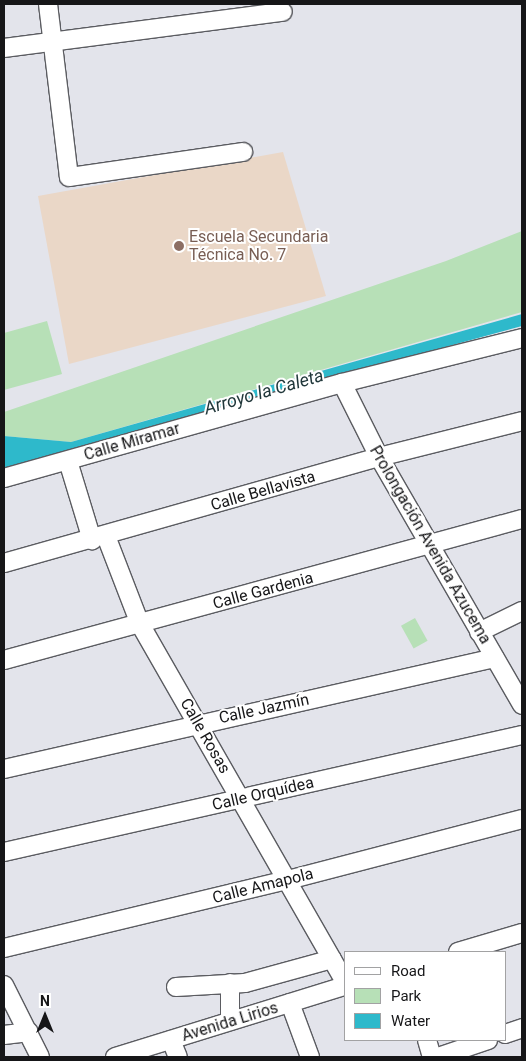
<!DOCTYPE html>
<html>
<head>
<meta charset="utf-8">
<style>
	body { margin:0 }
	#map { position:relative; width:526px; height:1061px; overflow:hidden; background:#e3e4eb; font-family:Roboto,sans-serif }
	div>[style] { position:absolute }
	.education>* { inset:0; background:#ead7c7 }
	.green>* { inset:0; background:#b7e0b7; transform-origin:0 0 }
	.water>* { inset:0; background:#2eb9cb }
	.roads { filter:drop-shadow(1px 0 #5b5c61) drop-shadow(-1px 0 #5b5c61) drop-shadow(0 1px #5b5c61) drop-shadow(0 -1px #5b5c61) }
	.minor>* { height:18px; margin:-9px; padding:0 9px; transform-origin:9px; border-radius:9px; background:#fff }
	.dots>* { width:14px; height:14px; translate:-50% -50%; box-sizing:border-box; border:2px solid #fff; border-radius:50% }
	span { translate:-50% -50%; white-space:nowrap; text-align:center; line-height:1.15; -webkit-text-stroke:4px #fff; paint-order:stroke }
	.education-label { font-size:16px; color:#785e54 }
	.left { translate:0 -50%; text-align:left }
	.street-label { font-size:16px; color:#161618 }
	.water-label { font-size:18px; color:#1f3639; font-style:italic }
	.frame { position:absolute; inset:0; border:5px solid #161618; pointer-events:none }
	.legend { position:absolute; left:344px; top:951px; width:162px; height:90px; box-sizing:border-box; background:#fff; border:1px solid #a2a2a3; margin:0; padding:6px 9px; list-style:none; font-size:15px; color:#161618 }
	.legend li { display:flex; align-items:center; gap:10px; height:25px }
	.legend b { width:25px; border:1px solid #a2a2a3 }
	.north { position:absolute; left:20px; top:991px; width:50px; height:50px; -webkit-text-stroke:4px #fff; paint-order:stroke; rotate:0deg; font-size:14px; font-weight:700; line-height:20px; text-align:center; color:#161618 }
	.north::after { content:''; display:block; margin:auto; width:18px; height:22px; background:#161618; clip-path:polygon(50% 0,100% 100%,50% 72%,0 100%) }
</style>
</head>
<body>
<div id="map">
	<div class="education">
		<i style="clip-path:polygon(283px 152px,326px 296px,69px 364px,38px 196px)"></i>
	</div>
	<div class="green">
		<i style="clip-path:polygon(522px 231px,522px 312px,71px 442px,4px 436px,4px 412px,446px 261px)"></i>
		<i style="clip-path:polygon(47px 321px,62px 374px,4px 390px,4px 333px)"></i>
		<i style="left:415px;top:618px;width:26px;height:16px;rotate:61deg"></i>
	</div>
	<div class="water">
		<i style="clip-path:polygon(522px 314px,522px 326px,4px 468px,4px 436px,71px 442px)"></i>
	</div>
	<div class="roads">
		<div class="minor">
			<i style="left:48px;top:4px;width:174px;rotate:83.1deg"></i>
			<i style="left:69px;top:177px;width:176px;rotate:-8.2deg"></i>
			<i style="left:4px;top:48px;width:281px;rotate:-7.4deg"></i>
			<i style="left:342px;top:383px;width:83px;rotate:63.4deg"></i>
			<i style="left:379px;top:457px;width:286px;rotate:60deg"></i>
			<i style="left:68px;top:461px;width:83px;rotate:73.1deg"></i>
			<i style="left:4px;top:478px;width:351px;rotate:-15.7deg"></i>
			<i style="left:342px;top:383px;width:186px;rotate:-14deg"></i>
			<i style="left:106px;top:536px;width:94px;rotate:68.9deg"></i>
			<i style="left:140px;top:624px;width:413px;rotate:60.2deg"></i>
			<i style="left:4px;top:563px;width:390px;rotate:-15.8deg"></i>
			<i style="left:379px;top:457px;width:147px;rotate:-14.1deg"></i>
			<i style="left:479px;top:632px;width:48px;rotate:-26deg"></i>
			<i style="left:4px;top:660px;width:537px;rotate:-15.23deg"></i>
			<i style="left:4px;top:769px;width:503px;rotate:-12.74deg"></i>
			<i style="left:4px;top:852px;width:531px;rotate:-12.73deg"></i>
			<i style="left:4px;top:948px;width:292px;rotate:-13.5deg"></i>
			<i style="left:288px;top:880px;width:242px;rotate:-14.6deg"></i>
			<i style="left:458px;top:952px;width:67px;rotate:-16.5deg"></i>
			<i style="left:230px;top:983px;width:38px;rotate:90deg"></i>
			<i style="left:4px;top:985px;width:80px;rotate:63.4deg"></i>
			<i style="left:176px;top:987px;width:69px;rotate:-3.3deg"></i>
			<i style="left:245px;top:983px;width:90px;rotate:-15.4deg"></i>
			<i style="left:290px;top:1003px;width:58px;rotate:69.7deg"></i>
			<i style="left:505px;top:1034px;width:18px;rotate:-19deg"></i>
			<i style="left:4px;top:1035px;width:25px;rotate:-7deg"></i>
			<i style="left:171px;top:1040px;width:18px;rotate:68deg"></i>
			<i style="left:427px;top:1040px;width:18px;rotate:74deg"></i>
			<i style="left:115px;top:1057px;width:241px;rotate:-17.2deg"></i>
			<i style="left:438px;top:1057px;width:53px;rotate:-18.8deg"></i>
		</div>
	</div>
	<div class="dots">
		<i style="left:179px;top:246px;background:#8d6e63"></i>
	</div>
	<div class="education-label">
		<span class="left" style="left:189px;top:246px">Escuela Secundaria<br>Técnica No. 7</span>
	</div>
	<div class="street-label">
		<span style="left:132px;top:442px;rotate:-16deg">Calle Miramar</span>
		<span style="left:263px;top:491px;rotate:-16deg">Calle Bellavista</span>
		<span style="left:430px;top:545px;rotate:60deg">Prolongación Avenida Azucema</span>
		<span style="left:263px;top:591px;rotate:-15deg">Calle Gardenia</span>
		<span style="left:264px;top:709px;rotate:-12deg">Calle Jazmín</span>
		<span style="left:205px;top:736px;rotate:60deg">Calle Rosas</span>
		<span style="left:263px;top:794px;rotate:-13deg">Calle Orquídea</span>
		<span style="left:263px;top:886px;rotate:-14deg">Calle Amapola</span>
		<span style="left:230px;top:1022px;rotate:-17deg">Avenida Lirios</span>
	</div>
	<div class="water-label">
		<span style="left:264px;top:392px;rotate:-16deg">Arroyo la Caleta</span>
	</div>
	<div class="frame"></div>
	<ul class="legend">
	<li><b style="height:6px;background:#fff"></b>Road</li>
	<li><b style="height:14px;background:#b7e0b7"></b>Park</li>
	<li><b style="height:14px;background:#2eb9cb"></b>Water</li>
	</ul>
	<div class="north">N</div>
</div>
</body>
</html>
